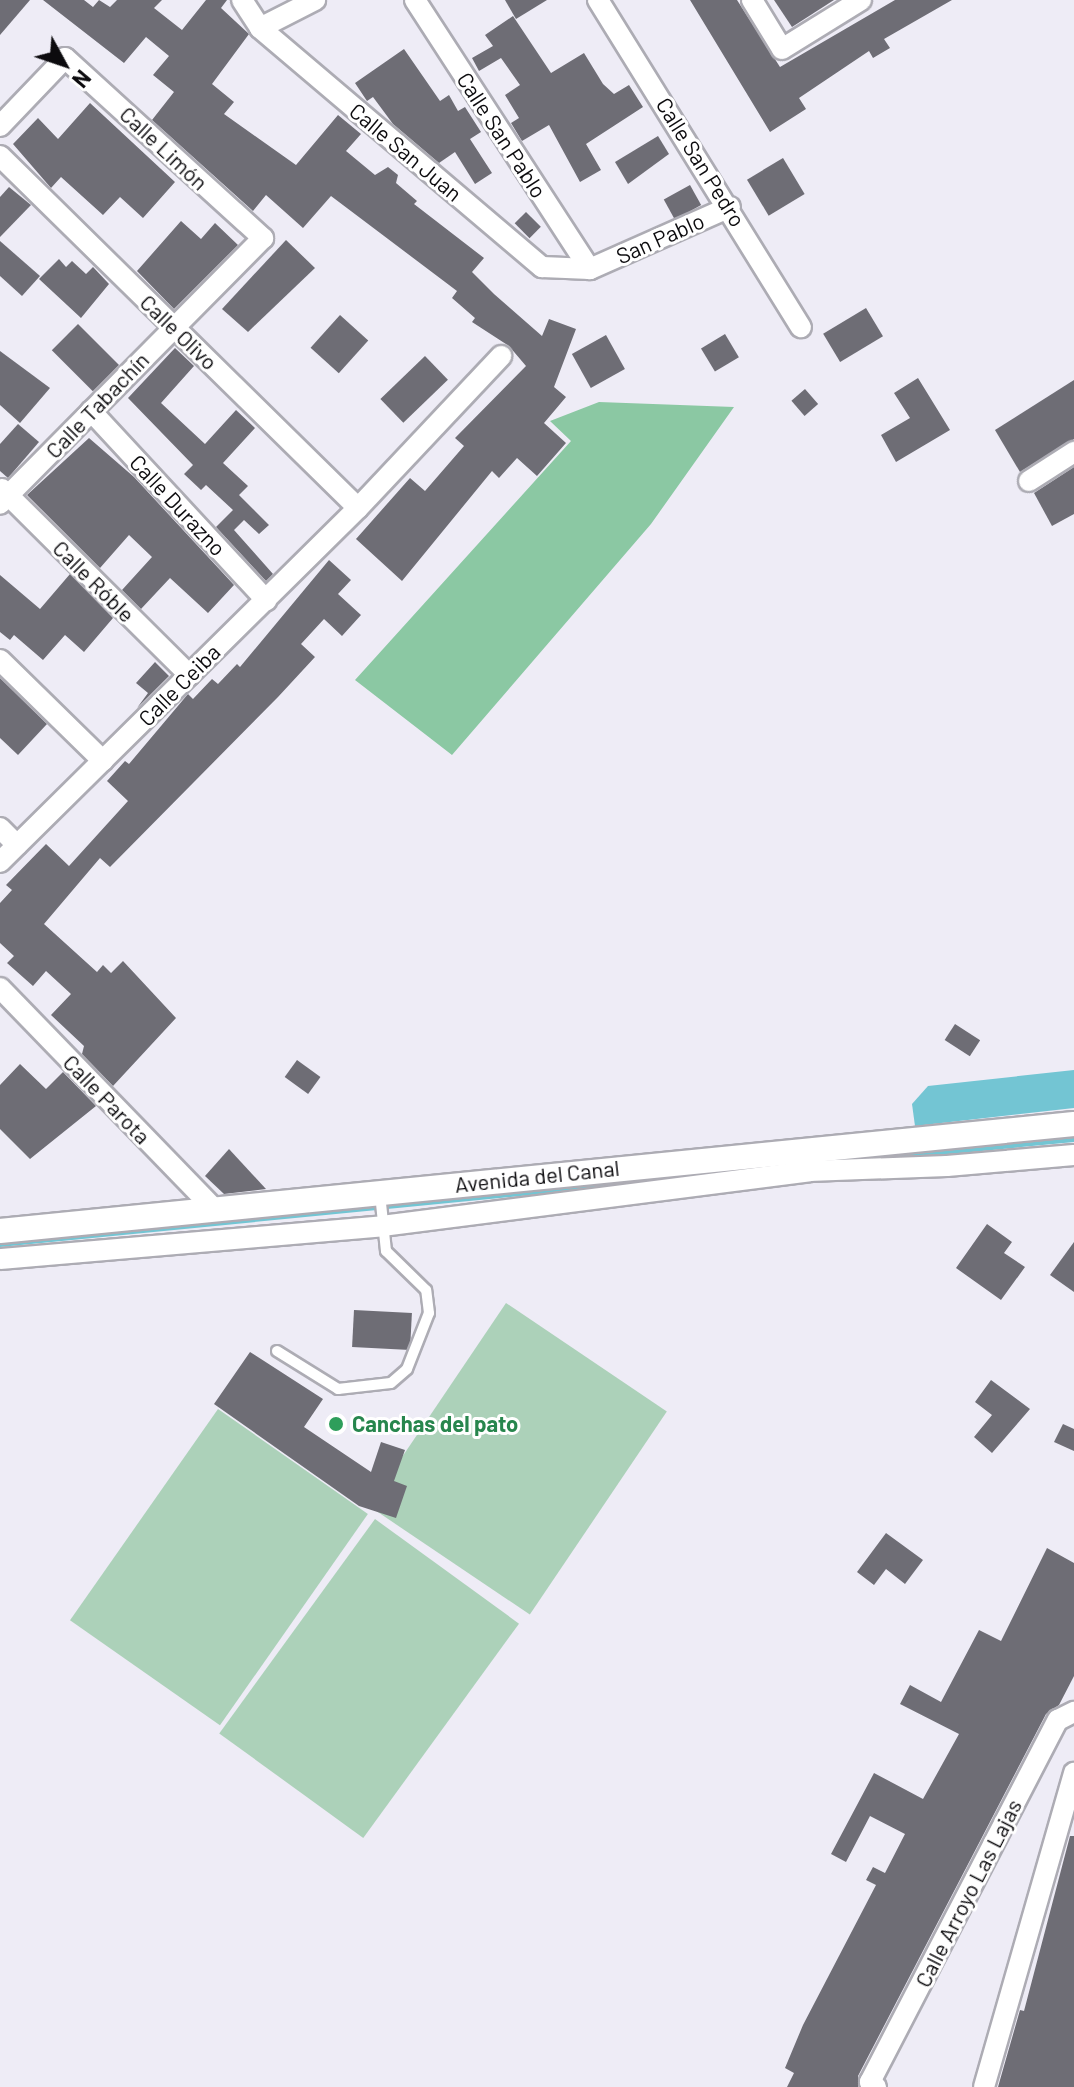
<!DOCTYPE html>
<html>
<head>
<meta charset="utf-8">
<style>
	body { margin:0 }
	#map { position:relative; width:1074px; height:2087px; overflow:hidden; background:#eeecf6; font-family:Barlow,sans-serif }
	div>[style] { position:absolute }
	.green>* { inset:0; background:#acd1b9; transform-origin:0 0 }
	.forest>* { inset:0; background:#8bc8a3 }
	.water>* { inset:0; background:#73c5d3 }
	.stream>* { height:6px; margin:-3px; padding:0 3px; transform-origin:3px; border-radius:3px; background:#73c5d3 }
	.building>* { inset:0; background:#6e6d75; transform-origin:0 0 }
	.roads { filter:drop-shadow(2px 0 #adacb4) drop-shadow(-2px 0 #adacb4) drop-shadow(0 2px #adacb4) drop-shadow(0 -2px #adacb4) }
	.service>* { height:10px; margin:-5px; padding:0 5px; transform-origin:5px; border-radius:5px; background:#fff }
	.minor>* { height:20px; margin:-10px; padding:0 10px; transform-origin:10px; border-radius:10px; background:#fff }
	.tertiary>* { height:24px; margin:-12px; padding:0 12px; transform-origin:12px; border-radius:12px; background:#fff }
	.dots>* { width:22px; height:22px; translate:-50% -50%; box-sizing:border-box; border:4px solid #fff; border-radius:50% }
	span { translate:-50% -50%; white-space:nowrap; text-align:center; line-height:1.15; -webkit-text-stroke:6px #fff; paint-order:stroke }
	.street-label { font-size:22px; color:#0c0b0e }
	.leisure-label { font-size:22px; color:#27864d; font-weight:700 }
	.left { translate:0 -50%; text-align:left }
	.north { position:absolute; left:24px; top:24px; width:80px; height:80px; -webkit-text-stroke:6px #fff; paint-order:stroke; rotate:130deg; font-size:22px; font-weight:700; line-height:32px; text-align:center; color:#0c0b0e }
	.north::after { content:''; display:block; margin:auto; width:28px; height:36px; background:#0c0b0e; clip-path:polygon(50% 0,100% 100%,50% 72%,0 100%) }
</style>
</head>
<body>
<div id="map">
	<div class="green">
		<i style="left:506px;top:1303px;width:194px;height:245px;rotate:34deg"></i>
		<i style="left:218px;top:1409px;width:183px;height:258px;rotate:35deg"></i>
		<i style="left:375px;top:1519px;width:178px;height:265px;rotate:36deg"></i>
	</div>
	<div class="forest">
		<i style="clip-path:polygon(599px 402px,734px 407px,651px 524px,452px 755px,355px 680px,571px 441px,550px 421px)"></i>
	</div>
	<div class="water">
		<i style="clip-path:polygon(1074px 1070px,1074px 1108px,915px 1126px,912px 1104px,928px 1086px)"></i>
	</div>
	<div class="stream">
		<i style="left:859px;top:1160px;width:216px;rotate:-5.6deg"></i>
		<i style="left:0;top:1244px;width:696px;rotate:-5.6deg"></i>
	</div>
	<div class="building">
		<i style="clip-path:polygon(0 0,30px 0,0 35px)"></i>
		<i style="clip-path:polygon(43px 0,84px 0,93px 7px,99px 0,110px 7px,117px 0,162px 0,154px 8px,182px 30px,206px 0,227px 0,221px 8px,249px 34px,212px 84px,234px 102px,224px 114px,296px 165px,338px 115px,361px 134px,346px 151px,375px 175px,388px 167px,398px 175px,396px 183px,417px 201px,414px 204px,484px 258px,472px 272px,494px 294px,542px 336px,549px 319px,576px 329px,554px 387px,566px 397px,544px 423px,566px 443px,537px 476px,517px 458px,499px 478px,492px 471px,402px 581px,356px 539px,410px 478px,425px 491px,464px 446px,455px 438px,526px 366px,509px 346px,472px 322px,475px 318px,452px 298px,457px 291px,331px 196px,303px 228px,266px 195px,253px 211px,152px 120px,174px 92px,153px 75px,169px 56px,146px 37px,124px 63px)"></i>
		<i style="clip-path:polygon(505px 0,547px 0,516px 19px)"></i>
		<i style="clip-path:polygon(690px 0,737px 0,780px 67px,895px 0,952px 0,884px 39px,890px 48px,873px 58px,869px 51px,799px 98px,806px 109px,770px 132px)"></i>
		<i style="clip-path:polygon(774px 0,834px 0,792px 27px)"></i>
		<i style="clip-path:polygon(513px 16px,551px 73px,584px 53px,603px 84px,614px 94px,629px 85px,643px 107px,586px 144px,601px 170px,580px 182px,549px 125px,522px 141px,511px 123px,519px 118px,505px 95px,520px 85px,501px 58px,479px 71px,472px 58px,493px 46px,485px 35px)"></i>
		<i style="clip-path:polygon(404px 49px,440px 101px,449px 95px,458px 111px,465px 107px,481px 132px,470px 139px,492px 173px,475px 184px,455px 152px,439px 163px,393px 124px,373px 97px,367px 101px,355px 83px)"></i>
		<i style="clip-path:polygon(90px 103px,175px 182px,143px 218px,120px 197px,103px 215px,61px 177px,51px 188px,13px 144px,38px 118px,58px 139px)"></i>
		<i style="clip-path:polygon(658px 136px,669px 154px,628px 184px,615px 162px)"></i>
		<i style="left:783px;top:158px;width:42px;height:42px;rotate:59deg"></i>
		<i style="left:690px;top:185px;width:23px;height:30px;rotate:61deg"></i>
		<i style="clip-path:polygon(9px 187px,31px 205px,0 237px,0 197px)"></i>
		<i style="left:526px;top:212px;width:21px;height:16px;rotate:45deg"></i>
		<i style="clip-path:polygon(181px 221px,201px 239px,215px 223px,238px 245px,174px 309px,137px 271px)"></i>
		<i style="clip-path:polygon(286px 240px,315px 268px,248px 332px,222px 309px)"></i>
		<i style="clip-path:polygon(0 241px,40px 276px,22px 296px,0 276px)"></i>
		<i style="clip-path:polygon(59px 259px,66px 267px,72px 261px,86px 274px,93px 267px,109px 284px,81px 318px,39px 279px)"></i>
		<i style="left:866px;top:308px;width:33px;height:50px;rotate:59deg"></i>
		<i style="left:340px;top:315px;width:38px;height:44px;rotate:42deg"></i>
		<i style="left:78px;top:324px;width:58px;height:37px;rotate:45deg"></i>
		<i style="left:725px;top:334px;width:27px;height:28px;rotate:59deg"></i>
		<i style="left:606px;top:335px;width:39px;height:39px;rotate:61deg"></i>
		<i style="clip-path:polygon(175px 348px,194px 366px,161px 403px,205px 444px,236px 410px,255px 428px,223px 463px,248px 486px,239px 495px,269px 525px,259px 534px,244px 520px,234px 530px,273px 574px,266px 581px,216px 527px,233px 510px,206px 485px,201px 490px,184px 474px,193px 465px,128px 398px)"></i>
		<i style="clip-path:polygon(0 351px,50px 388px,20px 423px,0 405px)"></i>
		<i style="left:425px;top:356px;width:33px;height:62px;rotate:46deg"></i>
		<i style="clip-path:polygon(918px 378px,950px 430px,896px 462px,881px 435px,910px 418px,894px 393px)"></i>
		<i style="clip-path:polygon(1074px 380px,1074px 439px,1020px 472px,995px 430px)"></i>
		<i style="left:805px;top:389px;width:20px;height:18px;rotate:49deg"></i>
		<i style="clip-path:polygon(18px 424px,39px 442px,8px 478px,0 471px,0 444px)"></i>
		<i style="clip-path:polygon(89px 438px,134px 477px,234px 585px,208px 613px,170px 578px,141px 609px,122px 590px,152px 557px,129px 535px,100px 568px,27px 495px)"></i>
		<i style="clip-path:polygon(1074px 467px,1074px 514px,1052px 526px,1034px 493px)"></i>
		<i style="clip-path:polygon(329px 560px,351px 580px,338px 594px,361px 615px,342px 636px,324px 619px,301px 644px,315px 657px,278px 697px,110px 867px,100px 858px,44px 924px,97px 972px,103px 965px,111px 973px,123px 961px,176px 1018px,113px 1086px,82px 1054px,84px 1046px,51px 1015px,71px 994px,46px 971px,33px 986px,7px 963px,14px 956px,0 943px,0 903px,12px 890px,6px 885px,46px 844px,69px 866px,128px 801px,107px 781px,125px 761px,129px 764px,188px 694px,193px 699px,212px 679px,218px 684px,237px 664px,240px 667px)"></i>
		<i style="clip-path:polygon(70px 574px,113px 618px,84px 652px,65px 635px,43px 660px,14px 635px,10px 640px,0 632px,0 575px,40px 609px)"></i>
		<i style="clip-path:polygon(155px 662px,169px 676px,137px 708px,148px 693px,136px 683px)"></i>
		<i style="clip-path:polygon(0 678px,47px 724px,18px 755px,0 738px)"></i>
		<i style="left:955px;top:1024px;width:30px;height:19px;rotate:33deg"></i>
		<i style="left:297px;top:1060px;width:29px;height:21px;rotate:36deg"></i>
		<i style="clip-path:polygon(20px 1064px,46px 1089px,63px 1072px,96px 1106px,30px 1159px,0 1129px,0 1085px)"></i>
		<i style="clip-path:polygon(229px 1149px,266px 1189px,224px 1194px,205px 1176px)"></i>
		<i style="clip-path:polygon(987px 1224px,1012px 1242px,1004px 1253px,1025px 1267px,1001px 1300px,956px 1268px)"></i>
		<i style="clip-path:polygon(1074px 1242px,1074px 1292px,1050px 1275px)"></i>
		<i style="left:354px;top:1310px;width:58px;height:37px;rotate:3deg"></i>
		<i style="clip-path:polygon(250px 1352px,323px 1399px,304px 1427px,371px 1472px,381px 1442px,405px 1450px,394px 1481px,407px 1486px,396px 1518px,359px 1506px,214px 1404px)"></i>
		<i style="clip-path:polygon(991px 1380px,1030px 1409px,992px 1453px,974px 1437px,992px 1415px,975px 1402px)"></i>
		<i style="clip-path:polygon(1063px 1424px,1074px 1429px,1074px 1451px,1054px 1442px)"></i>
		<i style="clip-path:polygon(886px 1533px,923px 1560px,905px 1584px,886px 1569px,874px 1585px,857px 1572px)"></i>
		<i style="clip-path:polygon(1047px 1548px,1074px 1563px,1074px 1676px,1059px 1705px,1046px 1714px,858px 2076px,858px 2087px,787px 2087px,794px 2073px,785px 2068px,803px 2025px,876px 1885px,866px 1880px,873px 1867px,885px 1873px,905px 1834px,870px 1816px,846px 1862px,831px 1854px,874px 1773px,923px 1799px,959px 1734px,900px 1704px,910px 1685px,941px 1702px,979px 1630px,1001px 1641px)"></i>
		<i style="clip-path:polygon(1070px 1836px,1074px 1836px,1074px 2087px,998px 2087px,1020px 2010px,1024px 2011px)"></i>
	</div>
	<div class="roads">
		<div class="service">
			<i style="left:277px;top:1351px;width:72px;rotate:31.9deg"></i>
			<i style="left:338px;top:1389px;width:53px;rotate:-6.5deg"></i>
			<i style="left:391px;top:1383px;width:21px;rotate:-41deg"></i>
			<i style="left:407px;top:1369px;width:60px;rotate:-68.6deg"></i>
			<i style="left:429px;top:1313px;width:23px;rotate:-97deg"></i>
			<i style="left:426px;top:1290px;width:56px;rotate:-135.7deg"></i>
			<i style="left:386px;top:1251px;width:57px;rotate:-96deg"></i>
		</div>
		<div class="minor">
			<i style="left:242px;top:0;width:33px;rotate:57deg"></i>
			<i style="left:260px;top:28px;width:370px;rotate:40.3deg"></i>
			<i style="left:542px;top:267px;width:48px;rotate:2.4deg"></i>
			<i style="left:590px;top:269px;width:153px;rotate:-23.9deg"></i>
			<i style="left:415px;top:0;width:321px;rotate:57deg"></i>
			<i style="left:598px;top:0;width:385px;rotate:58.2deg"></i>
			<i style="left:752px;top:0;width:57px;rotate:58.5deg"></i>
			<i style="left:782px;top:49px;width:93px;rotate:-31.8deg"></i>
			<i style="left:260px;top:28px;width:62px;rotate:-27deg"></i>
			<i style="left:0;top:126px;width:94px;rotate:-46.3deg"></i>
			<i style="left:65px;top:58px;width:268px;rotate:42.3deg"></i>
			<i style="left:263px;top:238px;width:374px;rotate:134.7deg"></i>
			<i style="left:0;top:156px;width:502px;rotate:44.52deg"></i>
			<i style="left:91px;top:411px;width:258px;rotate:47.2deg"></i>
			<i style="left:1029px;top:481px;width:54px;rotate:-32.8deg"></i>
			<i style="left:2px;top:489px;width:264px;rotate:44.8deg"></i>
			<i style="left:0;top:660px;width:144px;rotate:44.4deg"></i>
			<i style="left:0;top:828px;width:24px;rotate:45deg"></i>
			<i style="left:0;top:862px;width:503px;rotate:-44.68deg"></i>
			<i style="left:358px;top:508px;width:209px;rotate:-46.7deg"></i>
			<i style="left:0;top:988px;width:309px;rotate:45.9deg"></i>
			<i style="left:0;top:1259px;width:383px;rotate:-4.9deg"></i>
			<i style="left:382px;top:1226px;width:431px;rotate:-7.3deg"></i>
			<i style="left:809px;top:1171px;width:138px;rotate:-2.1deg"></i>
			<i style="left:947px;top:1166px;width:127px;rotate:-5deg"></i>
			<i style="left:876px;top:2087px;width:8px;rotate:-140deg"></i>
			<i style="left:870px;top:2082px;width:408px;rotate:-62.6deg"></i>
			<i style="left:1058px;top:1720px;width:18px;rotate:-27deg"></i>
			<i style="left:984px;top:2087px;width:327px;rotate:-74deg"></i>
		</div>
		<div class="tertiary">
			<i style="left:0;top:1231px;width:1079px;rotate:-5.69deg"></i>
		</div>
	</div>
	<div class="dots">
		<i style="left:336px;top:1424px;background:#2e9e5b"></i>
	</div>
	<div class="street-label">
		<span style="left:502px;top:135px;rotate:57deg">Calle San Pablo</span>
		<span style="left:164px;top:148px;rotate:43deg">Calle Limón</span>
		<span style="left:406px;top:152px;rotate:40deg">Calle San Juan</span>
		<span style="left:701px;top:162px;rotate:58deg">Calle San Pedro</span>
		<span style="left:660px;top:238px;rotate:-24deg">San Pablo</span>
		<span style="left:179px;top:332px;rotate:44deg">Calle Olivo</span>
		<span style="left:97px;top:405px;rotate:-46deg">Calle Tabachín</span>
		<span style="left:178px;top:505px;rotate:47deg">Calle Durazno</span>
		<span style="left:94px;top:581px;rotate:45deg">Calle Róble</span>
		<span style="left:179px;top:685px;rotate:-45deg">Calle Ceiba</span>
		<span style="left:107px;top:1099px;rotate:46deg">Calle Parota</span>
		<span style="left:537px;top:1176px;rotate:-6deg">Avenida del Canal</span>
		<span style="left:968px;top:1893px;rotate:-63deg">Calle Arroyo Las Lajas</span>
	</div>
	<div class="leisure-label">
		<span class="left" style="left:352px;top:1424px">Canchas del pato</span>
	</div>
	<div class="north">N</div>
</div>
</body>
</html>
